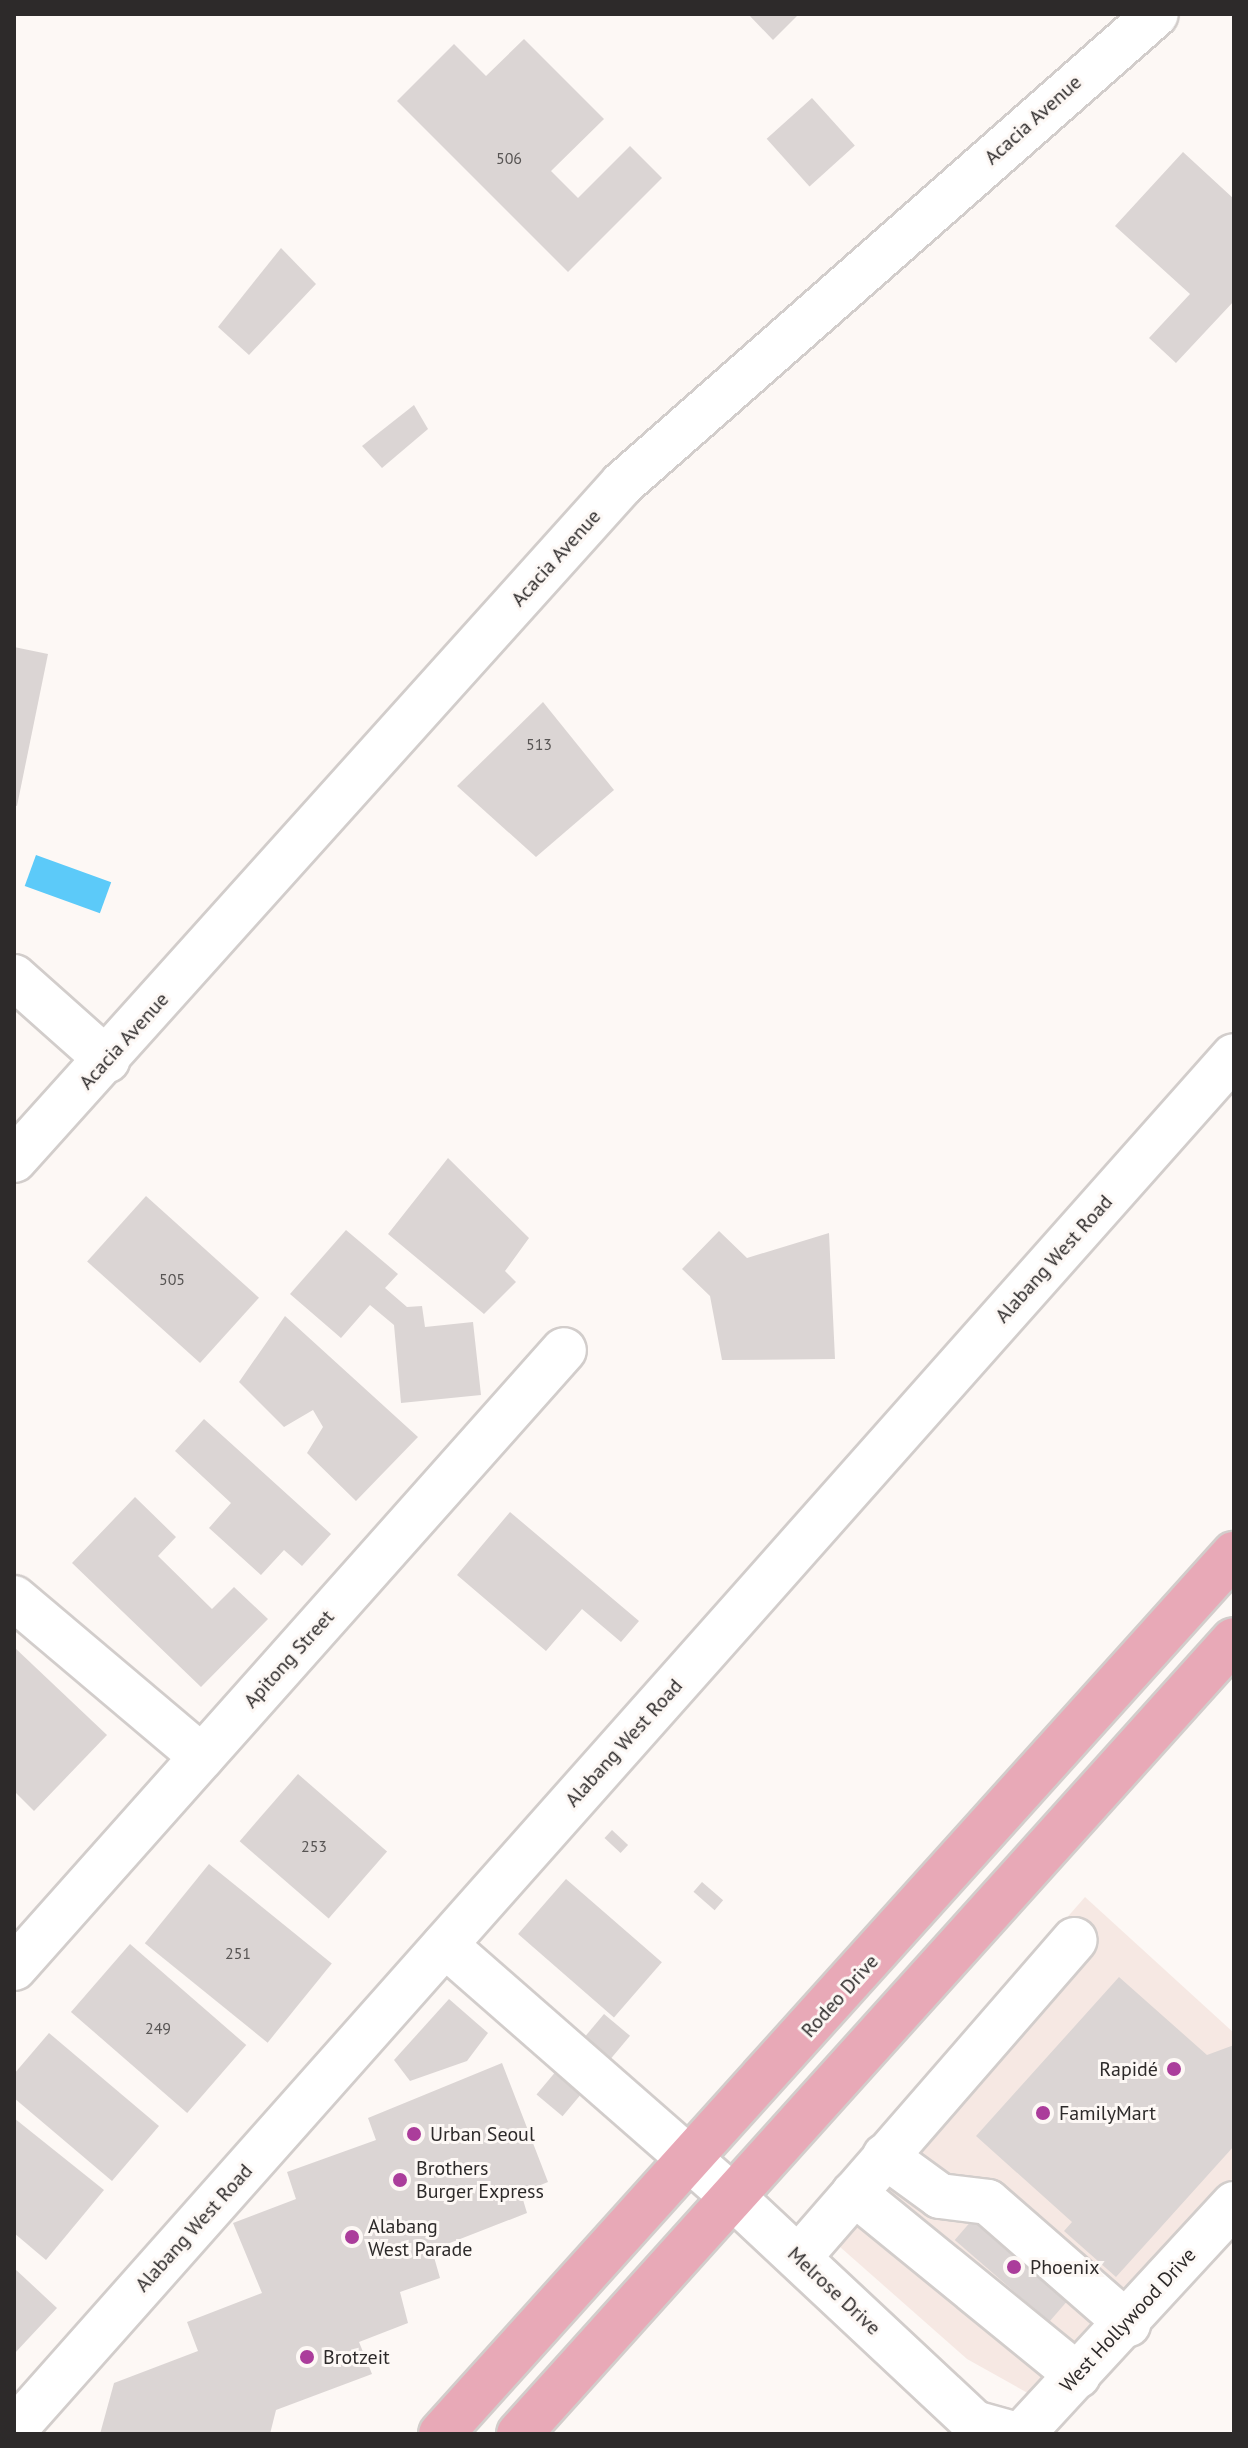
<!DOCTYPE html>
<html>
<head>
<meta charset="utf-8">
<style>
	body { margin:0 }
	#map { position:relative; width:1248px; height:2448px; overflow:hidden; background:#fdf8f5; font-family:"PT Sans",sans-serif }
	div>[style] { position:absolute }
	.built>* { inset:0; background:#f6e8e3 }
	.water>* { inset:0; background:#5ccaf9; transform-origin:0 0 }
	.building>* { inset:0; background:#dbd5d4; transform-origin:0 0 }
	.roads { filter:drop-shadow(2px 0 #d2cdcb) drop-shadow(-2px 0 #d2cdcb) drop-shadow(0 2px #d2cdcb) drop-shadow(0 -2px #d2cdcb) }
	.minor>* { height:44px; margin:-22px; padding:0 22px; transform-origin:22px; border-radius:22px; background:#fff }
	.major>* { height:44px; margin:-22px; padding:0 22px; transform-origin:22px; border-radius:22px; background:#e8a9b7 }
	.dots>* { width:22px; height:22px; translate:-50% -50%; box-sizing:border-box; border:4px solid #fdf8f5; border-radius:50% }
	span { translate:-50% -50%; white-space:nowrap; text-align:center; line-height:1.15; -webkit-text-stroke:6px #fdf8f5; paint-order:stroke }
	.number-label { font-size:16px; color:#585554 }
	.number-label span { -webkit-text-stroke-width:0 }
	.street-label { font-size:20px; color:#2d2a2a }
	.poi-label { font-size:20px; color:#2d2a2a }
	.right { translate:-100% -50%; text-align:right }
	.left { translate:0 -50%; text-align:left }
	.frame { position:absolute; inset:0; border:16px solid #2d2a2a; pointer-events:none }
</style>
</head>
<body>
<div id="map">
	<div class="built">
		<i style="clip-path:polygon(1085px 1897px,1234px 2033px,1234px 2177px,1033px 2396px,967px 2359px,814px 2224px,915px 2091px)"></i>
	</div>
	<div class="water">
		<i style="left:36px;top:855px;width:80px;height:33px;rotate:20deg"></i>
	</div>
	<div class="building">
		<i style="clip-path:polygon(748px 14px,799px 14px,773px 40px)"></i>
		<i style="clip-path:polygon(524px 39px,604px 119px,551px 171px,578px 198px,630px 146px,662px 178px,568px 272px,397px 101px,454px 44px,486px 76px)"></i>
		<i style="left:812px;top:98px;width:64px;height:61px;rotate:48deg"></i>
		<i style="clip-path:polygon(1183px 152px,1234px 199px,1234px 301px,1176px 363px,1149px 338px,1190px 294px,1115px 226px)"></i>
		<i style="clip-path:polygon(281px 248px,316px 284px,249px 355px,218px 327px)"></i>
		<i style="clip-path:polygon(414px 405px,428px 429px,382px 468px,362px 446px)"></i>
		<i style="clip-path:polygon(14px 647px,48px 654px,17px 806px,14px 805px)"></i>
		<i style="clip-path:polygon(543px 702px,614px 790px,536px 857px,457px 786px)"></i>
		<i style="clip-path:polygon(448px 1158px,529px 1238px,505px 1271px,516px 1282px,484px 1314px,388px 1234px)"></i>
		<i style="left:146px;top:1196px;width:152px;height:88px;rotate:42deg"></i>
		<i style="clip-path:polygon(346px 1230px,398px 1274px,385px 1288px,407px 1307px,422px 1306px,425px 1327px,473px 1322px,481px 1395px,401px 1403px,394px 1325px,370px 1305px,341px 1338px,290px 1294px)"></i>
		<i style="clip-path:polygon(719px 1231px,747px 1258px,829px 1233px,835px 1359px,722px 1360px,710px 1296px,682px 1269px)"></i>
		<i style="clip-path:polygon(285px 1316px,418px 1437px,356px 1501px,307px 1453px,323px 1427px,313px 1410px,284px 1427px,239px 1382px)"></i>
		<i style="clip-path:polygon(204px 1419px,331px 1534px,302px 1566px,284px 1550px,261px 1575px,209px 1528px,231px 1503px,175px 1451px)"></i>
		<i style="clip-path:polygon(135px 1497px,176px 1537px,158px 1556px,212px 1609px,234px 1587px,268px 1619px,201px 1687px,72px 1563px)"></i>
		<i style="clip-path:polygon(510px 1512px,639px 1621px,621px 1642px,582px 1609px,546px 1651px,457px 1575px)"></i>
		<i style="clip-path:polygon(14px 1647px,107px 1735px,34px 1811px,14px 1791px)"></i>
		<i style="left:298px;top:1774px;width:118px;height:89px;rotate:41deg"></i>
		<i style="left:612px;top:1830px;width:22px;height:11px;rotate:43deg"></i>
		<i style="left:209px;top:1864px;width:158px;height:102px;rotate:39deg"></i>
		<i style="left:566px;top:1879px;width:127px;height:73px;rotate:41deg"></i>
		<i style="left:702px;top:1882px;width:28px;height:13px;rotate:41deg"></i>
		<i style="left:130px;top:1944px;width:154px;height:90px;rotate:41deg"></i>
		<i style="clip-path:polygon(1119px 1977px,1207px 2055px,1234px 2045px,1234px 2146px,1116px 2277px,1064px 2231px,1072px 2222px,976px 2136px)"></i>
		<i style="clip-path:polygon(449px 1999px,488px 2033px,467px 2061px,410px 2081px,394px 2060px)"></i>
		<i style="left:604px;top:2014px;width:34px;height:105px;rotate:40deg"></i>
		<i style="clip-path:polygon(49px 2033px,159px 2126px,112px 2181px,14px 2098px,14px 2074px)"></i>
		<i style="clip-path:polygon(502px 2063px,548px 2182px,521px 2193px,527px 2213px,432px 2250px,440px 2278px,400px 2292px,408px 2323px,359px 2342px,372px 2374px,276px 2410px,270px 2434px,100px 2434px,114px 2383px,198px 2351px,187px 2322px,262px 2293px,233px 2223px,296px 2199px,287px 2172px,376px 2140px,368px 2118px)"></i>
		<i style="clip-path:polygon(14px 2118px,104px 2190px,46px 2260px,14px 2233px)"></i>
		<i style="left:979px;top:2212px;width:125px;height:37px;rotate:41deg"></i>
		<i style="clip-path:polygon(14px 2268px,57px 2308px,14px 2354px)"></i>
	</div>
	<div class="roads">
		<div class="minor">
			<i style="left:14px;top:977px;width:125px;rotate:41.7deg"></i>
			<i style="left:14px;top:1160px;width:909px;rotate:-48.03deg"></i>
			<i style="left:622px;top:484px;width:711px;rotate:-41.35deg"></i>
			<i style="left:14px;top:1598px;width:246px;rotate:40.2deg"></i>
			<i style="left:445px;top:1945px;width:386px;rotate:41.2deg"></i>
			<i style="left:735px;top:2199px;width:328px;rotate:43.1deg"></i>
			<i style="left:974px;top:2423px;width:41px;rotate:15.4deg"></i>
			<i style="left:14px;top:1968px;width:827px;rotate:-48.33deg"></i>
			<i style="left:885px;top:2156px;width:68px;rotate:36deg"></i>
			<i style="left:940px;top:2196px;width:48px;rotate:7.1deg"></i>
			<i style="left:988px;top:2202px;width:186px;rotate:41.1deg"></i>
			<i style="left:854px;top:2193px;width:289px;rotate:39.2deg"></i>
			<i style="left:799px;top:2257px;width:420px;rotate:-49deg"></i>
			<i style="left:14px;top:2430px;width:1837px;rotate:-48.4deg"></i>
			<i style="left:1022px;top:2434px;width:313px;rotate:-47.3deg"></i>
		</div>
		<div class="major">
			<i style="left:441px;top:2434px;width:1185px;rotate:-47.98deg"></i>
			<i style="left:519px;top:2434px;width:1068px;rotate:-48deg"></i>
		</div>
	</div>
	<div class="dots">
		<i style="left:1174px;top:2069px;background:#ab3d9b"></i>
		<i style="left:1043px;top:2113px;background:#ab3d9b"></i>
		<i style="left:414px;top:2134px;background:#ab3d9b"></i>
		<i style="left:400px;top:2180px;background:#ab3d9b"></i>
		<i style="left:352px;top:2237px;background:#ab3d9b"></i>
		<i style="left:1014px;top:2267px;background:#ab3d9b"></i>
		<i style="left:307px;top:2357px;background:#ab3d9b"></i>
	</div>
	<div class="number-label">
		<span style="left:509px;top:158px">506</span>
		<span style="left:539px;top:744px">513</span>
		<span style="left:172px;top:1279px">505</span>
		<span style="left:314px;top:1846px">253</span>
		<span style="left:238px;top:1953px">251</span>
		<span style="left:158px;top:2028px">249</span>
	</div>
	<div class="street-label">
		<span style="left:1033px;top:120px;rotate:-42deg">Acacia Avenue</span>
		<span style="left:556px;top:558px;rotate:-48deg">Acacia Avenue</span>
		<span style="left:124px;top:1041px;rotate:-48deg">Acacia Avenue</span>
		<span style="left:1054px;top:1259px;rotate:-48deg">Alabang West Road</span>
		<span style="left:289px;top:1659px;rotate:-48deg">Apitong Street</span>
		<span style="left:624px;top:1743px;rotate:-48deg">Alabang West Road</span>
		<span style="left:840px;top:1996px;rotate:-48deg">Rodeo Drive</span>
		<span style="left:194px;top:2228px;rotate:-48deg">Alabang West Road</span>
		<span style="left:834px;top:2291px;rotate:43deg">Melrose Drive</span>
		<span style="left:1128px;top:2320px;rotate:-47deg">West Hollywood Drive</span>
	</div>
	<div class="poi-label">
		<span class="right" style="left:1158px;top:2069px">Rapidé</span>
		<span class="left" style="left:1059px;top:2113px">FamilyMart</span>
		<span class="left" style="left:430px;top:2134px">Urban Seoul</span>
		<span class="left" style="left:416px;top:2180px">Brothers<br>Burger Express</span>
		<span class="left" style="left:368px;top:2238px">Alabang<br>West Parade</span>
		<span class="left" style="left:1030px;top:2267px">Phoenix</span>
		<span class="left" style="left:323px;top:2357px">Brotzeit</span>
	</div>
	<div class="frame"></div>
</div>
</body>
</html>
